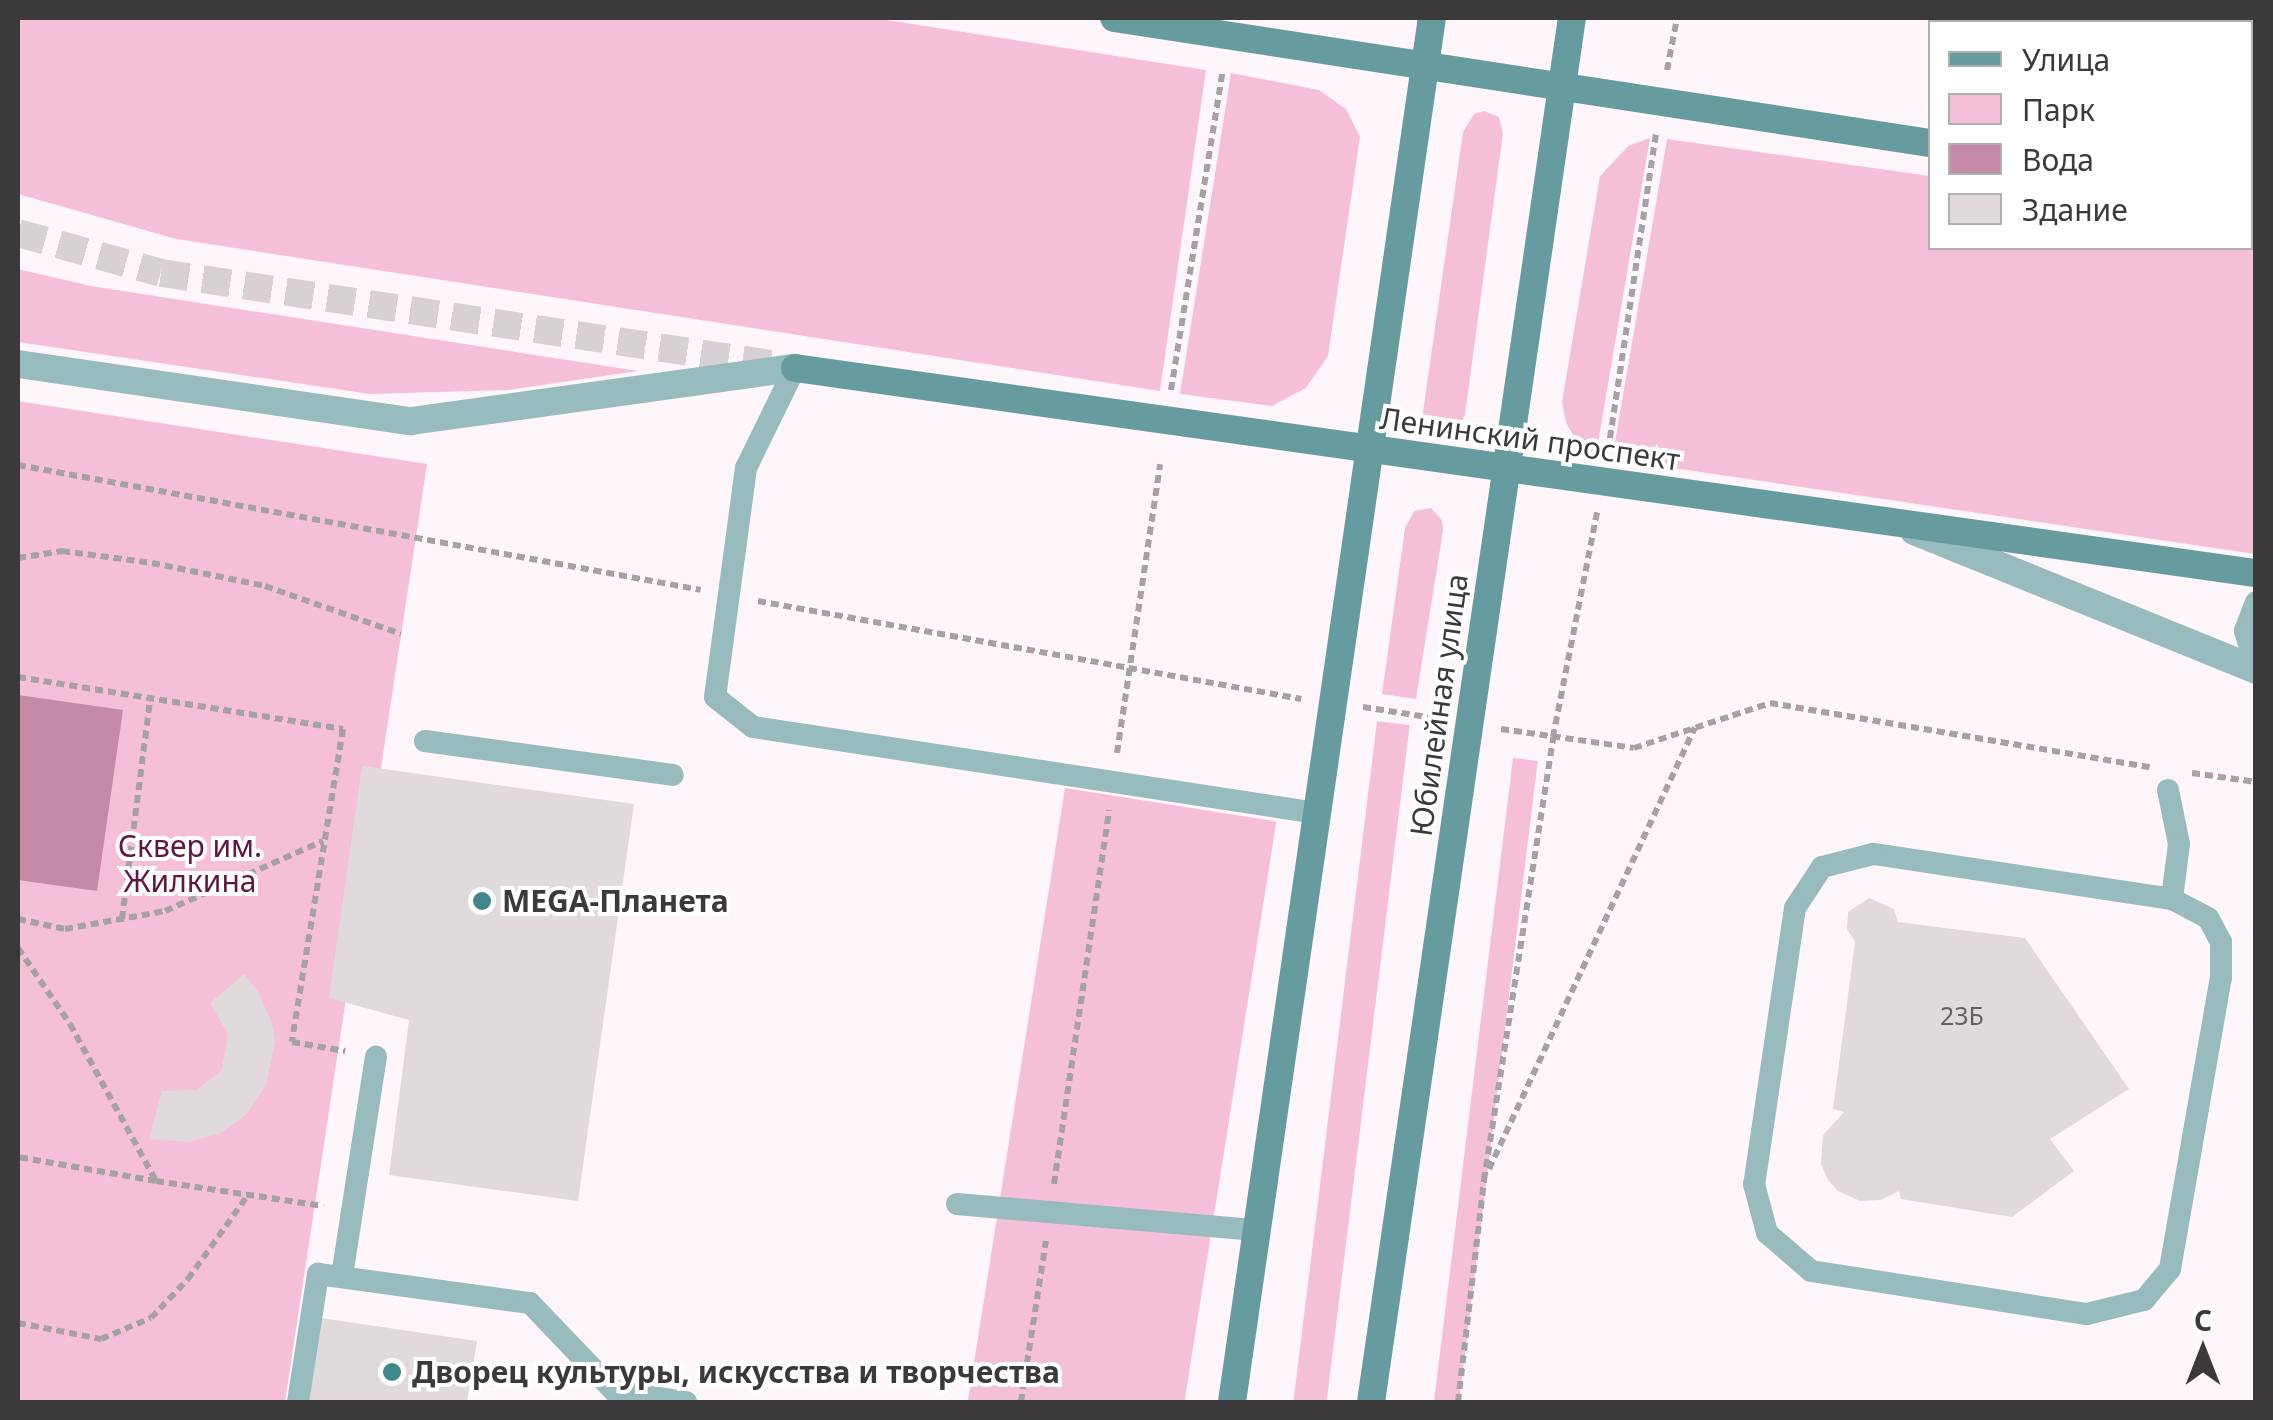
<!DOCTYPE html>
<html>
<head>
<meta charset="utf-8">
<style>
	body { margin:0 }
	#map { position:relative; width:2273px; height:1420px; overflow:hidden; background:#fef6fa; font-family:"Noto Sans",sans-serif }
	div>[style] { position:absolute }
	.green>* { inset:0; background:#f6bfd8; transform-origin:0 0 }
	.water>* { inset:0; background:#c689a6 }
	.building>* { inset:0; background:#e1dadd }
	.secondary-tunnel>* { height:28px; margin-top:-14px; transform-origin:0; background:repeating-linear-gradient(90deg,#d7d0d4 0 28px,transparent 0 42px) }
	.path>* { height:6px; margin-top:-3px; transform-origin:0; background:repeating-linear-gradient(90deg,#a6a1a3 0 8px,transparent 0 13px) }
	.service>* { height:22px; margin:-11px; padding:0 11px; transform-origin:11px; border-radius:11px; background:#98bbbd }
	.minor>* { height:28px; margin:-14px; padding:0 14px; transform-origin:14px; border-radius:14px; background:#98bbbd }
	.secondary>* { height:28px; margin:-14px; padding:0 14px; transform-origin:14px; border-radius:14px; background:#669c9f }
	.dots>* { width:28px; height:28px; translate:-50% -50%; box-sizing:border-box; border:5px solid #fff; border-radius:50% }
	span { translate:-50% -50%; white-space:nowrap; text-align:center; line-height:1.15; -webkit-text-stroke:8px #fff; paint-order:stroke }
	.number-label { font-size:25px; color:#656163 }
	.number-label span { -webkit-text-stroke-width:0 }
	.street-label { font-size:30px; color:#3c393a }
	.park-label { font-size:30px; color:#601641 }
	.poi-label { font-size:30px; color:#3c393a; font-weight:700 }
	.left { translate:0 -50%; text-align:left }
	.frame { position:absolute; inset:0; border:20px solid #3c393a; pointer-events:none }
	.legend { position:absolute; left:1928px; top:20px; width:325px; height:230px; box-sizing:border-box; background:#fff; border:2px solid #b1b0b0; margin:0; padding:12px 18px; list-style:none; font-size:30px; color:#3c393a }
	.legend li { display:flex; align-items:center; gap:20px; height:50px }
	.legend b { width:50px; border:2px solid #b1b0b0 }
	.north { position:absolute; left:2153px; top:1300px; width:100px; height:100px; -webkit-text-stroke:8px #fff; paint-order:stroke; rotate:0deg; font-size:28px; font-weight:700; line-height:40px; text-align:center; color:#3c393a }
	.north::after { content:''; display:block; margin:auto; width:35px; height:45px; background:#3c393a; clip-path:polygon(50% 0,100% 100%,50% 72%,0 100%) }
</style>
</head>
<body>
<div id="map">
	<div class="green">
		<i style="clip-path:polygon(18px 18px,874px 18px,1206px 70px,1160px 391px,176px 239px,18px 194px)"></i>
		<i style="clip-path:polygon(1231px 73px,1319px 90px,1346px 109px,1360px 137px,1328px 356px,1306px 388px,1272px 406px,1180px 394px)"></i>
		<i style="clip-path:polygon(1484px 111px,1499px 117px,1503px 133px,1465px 415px,1455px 432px,1437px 436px,1424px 424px,1423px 412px,1463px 132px,1474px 114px)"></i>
		<i style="clip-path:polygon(1650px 138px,1596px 455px,1577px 441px,1566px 423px,1562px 402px,1600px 176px,1628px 146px)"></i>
		<i style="clip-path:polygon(1667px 139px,1930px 176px,1930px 248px,2250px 248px,2251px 222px,2255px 223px,2255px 554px,1612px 459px)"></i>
		<i style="clip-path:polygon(18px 269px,91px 286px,638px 371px,508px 390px,370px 394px,18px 342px)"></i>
		<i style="clip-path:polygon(18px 401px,427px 464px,285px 1402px,18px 1402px)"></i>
		<i style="clip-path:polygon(1431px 508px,1442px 520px,1443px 531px,1416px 699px,1382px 694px,1405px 528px,1414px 511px)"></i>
		<i style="left:1377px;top:721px;width:33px;height:688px;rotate:7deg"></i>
		<i style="left:1513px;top:758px;width:25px;height:651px;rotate:7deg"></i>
		<i style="left:1065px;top:788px;width:214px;height:621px;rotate:9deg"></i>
	</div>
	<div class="water">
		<i style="clip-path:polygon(18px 695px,123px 710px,97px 891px,18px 880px)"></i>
	</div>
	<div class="building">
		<i style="clip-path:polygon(362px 766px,634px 804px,578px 1201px,389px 1175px,409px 1020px,329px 998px)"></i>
		<i style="clip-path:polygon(1869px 898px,1894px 909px,1898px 922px,2025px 938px,2129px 1089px,2050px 1139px,2074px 1171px,2012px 1217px,1901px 1199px,1899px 1191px,1881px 1200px,1860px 1201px,1838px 1191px,1828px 1180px,1821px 1164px,1823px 1135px,1844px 1112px,1833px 1109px,1855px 942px,1847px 929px,1848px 912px)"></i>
		<i style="clip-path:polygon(244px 974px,257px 990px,272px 1023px,275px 1042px,266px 1085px,246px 1115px,221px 1133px,189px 1142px,149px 1139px,162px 1091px,197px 1090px,222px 1070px,228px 1034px,210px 1003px)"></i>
		<i style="clip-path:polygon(321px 1318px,477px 1341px,467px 1402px,308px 1402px)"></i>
	</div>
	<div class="secondary-tunnel">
		<i style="left:18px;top:233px;width:148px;rotate:15.6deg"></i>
		<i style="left:161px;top:273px;width:630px;rotate:8.49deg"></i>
	</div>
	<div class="path">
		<i style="left:1667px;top:70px;width:53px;rotate:-79.1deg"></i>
		<i style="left:1171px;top:390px;width:324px;rotate:-80.8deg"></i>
		<i style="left:1608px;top:451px;width:323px;rotate:-81.4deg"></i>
		<i style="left:18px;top:465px;width:694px;rotate:10.37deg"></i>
		<i style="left:18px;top:558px;width:45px;rotate:-9deg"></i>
		<i style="left:62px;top:551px;width:91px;rotate:7.6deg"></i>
		<i style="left:152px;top:563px;width:115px;rotate:11.5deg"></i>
		<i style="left:265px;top:586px;width:144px;rotate:19.4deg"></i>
		<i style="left:758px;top:601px;width:552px;rotate:10.23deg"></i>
		<i style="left:18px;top:677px;width:329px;rotate:9.1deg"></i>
		<i style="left:343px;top:729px;width:317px;rotate:99.3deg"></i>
		<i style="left:292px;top:1042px;width:54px;rotate:9.6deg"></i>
		<i style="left:1363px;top:707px;width:78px;rotate:8.9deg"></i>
		<i style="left:1501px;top:729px;width:134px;rotate:8.1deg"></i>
		<i style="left:1634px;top:748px;width:143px;rotate:-18.3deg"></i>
		<i style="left:1770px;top:703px;width:385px;rotate:9.6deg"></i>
		<i style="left:1117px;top:753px;width:292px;rotate:-81.5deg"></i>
		<i style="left:2192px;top:773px;width:65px;rotate:8deg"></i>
		<i style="left:18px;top:919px;width:48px;rotate:12deg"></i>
		<i style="left:65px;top:929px;width:102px;rotate:-10.2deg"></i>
		<i style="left:165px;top:911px;width:173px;rotate:-23.9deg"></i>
		<i style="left:122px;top:919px;width:222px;rotate:-82.7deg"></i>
		<i style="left:18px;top:948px;width:92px;rotate:55.6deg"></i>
		<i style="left:70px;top:1024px;width:179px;rotate:61.3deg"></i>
		<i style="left:156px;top:1181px;width:140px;rotate:-170.1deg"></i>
		<i style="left:1489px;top:1169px;width:487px;rotate:-65deg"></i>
		<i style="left:156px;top:1181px;width:169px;rotate:8.5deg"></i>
		<i style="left:1054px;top:1184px;width:378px;rotate:-81.6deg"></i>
		<i style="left:18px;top:1323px;width:85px;rotate:10.9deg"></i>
		<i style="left:101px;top:1339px;width:54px;rotate:-22.8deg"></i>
		<i style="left:151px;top:1318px;width:54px;rotate:-46.5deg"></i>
		<i style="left:188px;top:1279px;width:103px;rotate:-54.5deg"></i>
		<i style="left:1021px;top:1402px;width:163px;rotate:-81.2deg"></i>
		<i style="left:1458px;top:1402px;width:224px;rotate:-83.3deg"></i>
		<i style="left:1484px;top:1180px;width:448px;rotate:-81.1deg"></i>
		<i style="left:1553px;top:737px;width:229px;rotate:-78.9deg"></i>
	</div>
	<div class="service">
		<i style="left:2012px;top:22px;width:4px;rotate:-76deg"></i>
		<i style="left:2174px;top:22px;width:4px;rotate:-76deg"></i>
		<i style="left:795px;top:368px;width:111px;rotate:116.1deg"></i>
		<i style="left:746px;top:468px;width:231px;rotate:97.7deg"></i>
		<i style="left:715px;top:697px;width:48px;rotate:38.3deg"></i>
		<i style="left:753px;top:727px;width:571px;rotate:8.67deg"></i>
		<i style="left:2256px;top:602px;width:31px;rotate:111deg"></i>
		<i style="left:2245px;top:631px;width:38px;rotate:73deg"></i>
		<i style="left:425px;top:741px;width:250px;rotate:7.8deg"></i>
		<i style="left:2168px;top:790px;width:55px;rotate:78.5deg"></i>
		<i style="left:2179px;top:844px;width:55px;rotate:97.3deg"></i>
		<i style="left:2172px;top:899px;width:302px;rotate:-171.4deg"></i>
		<i style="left:1873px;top:854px;width:53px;rotate:165.7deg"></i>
		<i style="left:1822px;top:867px;width:49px;rotate:123.4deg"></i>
		<i style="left:1795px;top:908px;width:279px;rotate:98.4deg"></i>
		<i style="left:1754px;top:1184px;width:51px;rotate:75.1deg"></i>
		<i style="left:1767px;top:1233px;width:58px;rotate:40.8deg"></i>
		<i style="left:1811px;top:1271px;width:279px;rotate:8.9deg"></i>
		<i style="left:2087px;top:1314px;width:59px;rotate:-13.8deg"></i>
		<i style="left:2144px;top:1300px;width:40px;rotate:-50deg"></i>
		<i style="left:2170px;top:1269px;width:295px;rotate:-80.1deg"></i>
		<i style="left:2221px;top:978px;width:36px;rotate:-90deg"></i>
		<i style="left:2221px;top:942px;width:27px;rotate:-118deg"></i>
		<i style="left:2208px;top:918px;width:41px;rotate:-152.2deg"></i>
		<i style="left:957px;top:1204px;width:300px;rotate:5deg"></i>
		<i style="left:342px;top:1276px;width:222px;rotate:-81.2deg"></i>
		<i style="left:298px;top:1402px;width:130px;rotate:-81.1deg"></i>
		<i style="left:318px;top:1274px;width:214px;rotate:7.8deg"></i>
		<i style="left:530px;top:1303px;width:122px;rotate:46.3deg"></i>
		<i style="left:614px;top:1391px;width:73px;rotate:8.7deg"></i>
	</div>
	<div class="minor">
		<i style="left:2250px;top:142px;width:6px;rotate:-9deg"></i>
		<i style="left:18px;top:364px;width:397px;rotate:8.3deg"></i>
		<i style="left:411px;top:421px;width:388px;rotate:-7.9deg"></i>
		<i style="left:1914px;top:531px;width:369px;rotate:22.1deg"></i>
	</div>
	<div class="secondary">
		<i style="left:1114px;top:18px;width:826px;rotate:8.71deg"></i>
		<i style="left:2250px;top:197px;width:6px;rotate:9deg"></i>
		<i style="left:795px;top:368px;width:1475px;rotate:7.99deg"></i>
		<i style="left:1232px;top:1402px;width:1398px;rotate:-81.78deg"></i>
		<i style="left:1371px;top:1402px;width:1399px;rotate:-81.74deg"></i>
	</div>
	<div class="dots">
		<i style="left:482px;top:901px;background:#3f878b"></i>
		<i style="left:392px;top:1372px;background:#3f878b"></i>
	</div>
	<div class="number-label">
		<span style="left:1962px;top:1015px">23Б</span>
	</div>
	<div class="street-label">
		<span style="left:1530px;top:439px;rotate:8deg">Ленинский проспект</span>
		<span style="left:1439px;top:705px;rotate:-82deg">Юбилейная улица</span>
	</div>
	<div class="park-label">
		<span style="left:190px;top:863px">Сквер им.<br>Жилкина</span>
	</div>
	<div class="poi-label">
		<span class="left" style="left:502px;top:901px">MEGA-Планета</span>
		<span class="left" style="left:412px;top:1372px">Дворец культуры, искусства и творчества</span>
	</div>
	<div class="frame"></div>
	<ul class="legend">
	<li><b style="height:12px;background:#669c9f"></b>Улица</li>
	<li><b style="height:28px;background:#f6bfd8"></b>Парк</li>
	<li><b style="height:28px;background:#c689a6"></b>Вода</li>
	<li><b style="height:28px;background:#e1dadd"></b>Здание</li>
	</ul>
	<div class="north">С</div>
</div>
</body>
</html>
